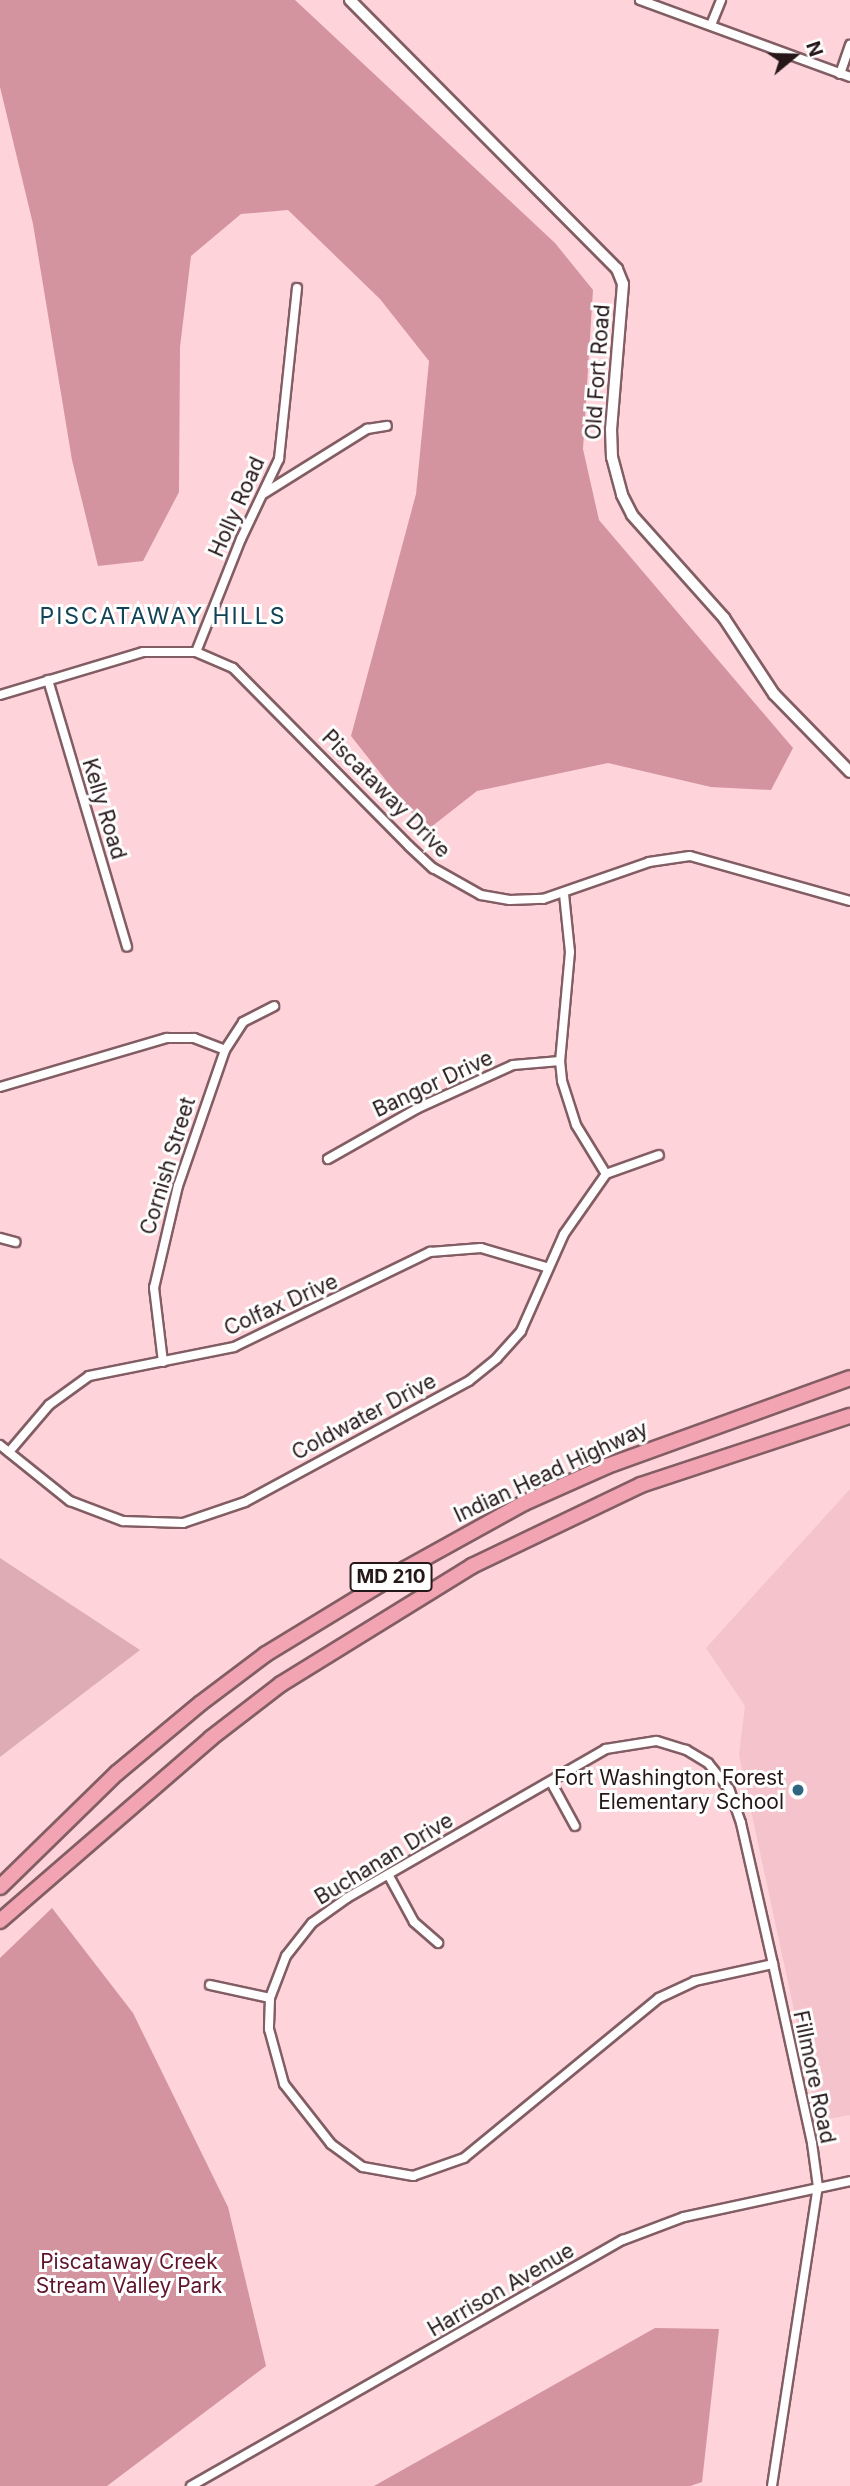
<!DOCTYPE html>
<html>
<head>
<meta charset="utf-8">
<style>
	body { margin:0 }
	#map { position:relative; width:850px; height:2486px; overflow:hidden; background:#fed3d9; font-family:Inter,sans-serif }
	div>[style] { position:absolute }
	.built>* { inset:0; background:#f5c3cb }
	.green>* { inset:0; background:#ddacb4 }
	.forest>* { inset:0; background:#d4949f }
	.roads { filter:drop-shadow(2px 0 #825e64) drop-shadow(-2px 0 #825e64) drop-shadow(0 2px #825e64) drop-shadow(0 -2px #825e64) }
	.street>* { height:8px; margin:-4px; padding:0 4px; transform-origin:4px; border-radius:4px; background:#fff }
	.secondary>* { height:10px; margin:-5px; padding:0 5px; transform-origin:5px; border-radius:5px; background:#fff }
	.highway>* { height:14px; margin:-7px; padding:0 7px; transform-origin:7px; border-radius:7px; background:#f2a4b2 }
	.dots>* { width:19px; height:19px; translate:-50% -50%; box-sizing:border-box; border:4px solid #fff; border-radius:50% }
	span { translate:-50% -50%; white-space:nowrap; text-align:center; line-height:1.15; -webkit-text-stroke:6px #fff; paint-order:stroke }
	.shield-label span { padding:2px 5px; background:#fff; border:2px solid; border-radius:5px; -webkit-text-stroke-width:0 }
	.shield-label { font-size:19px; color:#261719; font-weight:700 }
	.street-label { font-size:21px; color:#261719 }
	.poi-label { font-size:21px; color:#261719 }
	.right { translate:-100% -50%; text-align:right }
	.park-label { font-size:21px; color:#61152c }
	.neighbourhood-label { font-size:23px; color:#144357; letter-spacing:2px }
	.north { position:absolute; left:759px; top:21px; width:70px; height:70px; -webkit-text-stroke:5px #fff; paint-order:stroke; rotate:71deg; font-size:19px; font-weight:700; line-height:28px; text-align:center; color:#261719 }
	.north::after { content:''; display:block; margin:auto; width:24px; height:32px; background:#261719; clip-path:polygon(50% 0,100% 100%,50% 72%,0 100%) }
</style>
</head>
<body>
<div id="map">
	<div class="built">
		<i style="clip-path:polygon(850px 1489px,850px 2115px,818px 2121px,739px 1755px,745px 1706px,706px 1648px)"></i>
	</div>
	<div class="green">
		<i style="clip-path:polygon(0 1558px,140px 1650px,0 1757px)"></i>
	</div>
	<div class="forest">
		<i style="clip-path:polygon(0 0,295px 0,555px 243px,593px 290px,583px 449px,599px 520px,793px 748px,771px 790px,711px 787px,608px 763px,477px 791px,426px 831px,351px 736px,416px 494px,429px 361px,380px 299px,288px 210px,241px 214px,191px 256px,180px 347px,179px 492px,143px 561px,98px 566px,72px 460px,33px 224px,0 87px)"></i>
		<i style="clip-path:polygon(52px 1908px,133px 2013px,228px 2207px,266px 2366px,107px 2486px,0 2486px,0 1958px)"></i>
		<i style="clip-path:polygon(655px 2328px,719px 2329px,702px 2482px,690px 2486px,374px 2486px)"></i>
	</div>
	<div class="roads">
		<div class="street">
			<i style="left:640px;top:0;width:224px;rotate:20.1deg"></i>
			<i style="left:711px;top:25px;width:27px;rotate:-68deg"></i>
			<i style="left:840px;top:74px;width:31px;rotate:-71deg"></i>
			<i style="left:263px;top:494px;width:123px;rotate:-32deg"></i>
			<i style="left:367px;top:429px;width:20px;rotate:-9deg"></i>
			<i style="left:196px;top:652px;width:122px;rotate:-68.3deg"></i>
			<i style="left:241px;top:539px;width:89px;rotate:-64.6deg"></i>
			<i style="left:279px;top:459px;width:172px;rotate:-84deg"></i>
			<i style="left:48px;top:680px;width:278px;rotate:73.5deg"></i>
			<i style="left:0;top:695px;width:149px;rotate:-16.7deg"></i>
			<i style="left:143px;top:652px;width:53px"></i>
			<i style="left:196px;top:652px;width:40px;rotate:23.4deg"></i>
			<i style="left:233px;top:668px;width:250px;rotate:45.3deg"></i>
			<i style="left:409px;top:846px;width:33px;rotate:43deg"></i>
			<i style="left:433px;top:868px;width:55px;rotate:29.4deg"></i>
			<i style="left:481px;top:895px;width:29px;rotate:10deg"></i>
			<i style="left:510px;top:900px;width:33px;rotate:-2deg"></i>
			<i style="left:543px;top:899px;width:112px;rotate:-19.2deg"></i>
			<i style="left:649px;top:862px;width:41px;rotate:-8.3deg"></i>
			<i style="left:690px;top:856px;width:166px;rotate:15.7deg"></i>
			<i style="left:564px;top:894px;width:58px;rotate:84.1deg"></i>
			<i style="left:570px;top:952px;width:109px;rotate:95.2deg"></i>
			<i style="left:560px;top:1061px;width:20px;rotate:84deg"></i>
			<i style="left:562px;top:1081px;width:46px;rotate:72.3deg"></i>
			<i style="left:576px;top:1125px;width:57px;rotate:58.5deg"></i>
			<i style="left:0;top:1087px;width:174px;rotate:-16.4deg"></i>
			<i style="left:167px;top:1038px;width:27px"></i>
			<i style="left:194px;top:1038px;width:33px;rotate:21deg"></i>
			<i style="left:328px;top:1159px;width:103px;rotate:-29.5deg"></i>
			<i style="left:418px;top:1108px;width:104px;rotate:-24.4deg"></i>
			<i style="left:513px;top:1065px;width:47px;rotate:-4.9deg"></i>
			<i style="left:0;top:1238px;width:16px;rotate:15deg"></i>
			<i style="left:163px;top:1362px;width:75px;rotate:-96.9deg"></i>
			<i style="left:154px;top:1288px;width:105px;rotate:-76.8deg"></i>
			<i style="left:178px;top:1186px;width:144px;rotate:-70.9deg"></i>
			<i style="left:225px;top:1050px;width:33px;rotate:-57deg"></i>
			<i style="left:243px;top:1022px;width:35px;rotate:-27deg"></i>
			<i style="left:0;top:1445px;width:90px;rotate:38.7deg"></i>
			<i style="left:70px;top:1501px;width:57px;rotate:20.7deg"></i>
			<i style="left:123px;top:1521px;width:60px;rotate:1.9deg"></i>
			<i style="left:183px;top:1523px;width:65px;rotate:-18.7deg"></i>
			<i style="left:245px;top:1502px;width:255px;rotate:-28.4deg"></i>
			<i style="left:469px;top:1381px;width:36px;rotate:-39deg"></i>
			<i style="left:497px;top:1358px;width:36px;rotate:-48deg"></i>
			<i style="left:521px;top:1331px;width:106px;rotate:-66.1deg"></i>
			<i style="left:564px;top:1234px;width:73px;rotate:-55deg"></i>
			<i style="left:606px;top:1174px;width:56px;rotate:-19.7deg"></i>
			<i style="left:9px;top:1452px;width:62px;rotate:-49.6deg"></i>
			<i style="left:49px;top:1405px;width:49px;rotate:-35.9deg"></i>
			<i style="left:89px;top:1376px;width:148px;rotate:-11.3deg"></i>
			<i style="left:234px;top:1347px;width:218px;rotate:-25.9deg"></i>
			<i style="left:430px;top:1252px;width:51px;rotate:-4.5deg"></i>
			<i style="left:481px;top:1248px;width:68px;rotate:16.3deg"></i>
			<i style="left:551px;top:1782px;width:50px;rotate:61.4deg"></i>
			<i style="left:389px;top:1876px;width:52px;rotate:61.5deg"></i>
			<i style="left:414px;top:1922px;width:32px;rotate:41deg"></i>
			<i style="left:210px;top:1985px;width:61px;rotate:12.2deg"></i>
			<i style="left:191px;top:2486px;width:497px;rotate:-29.7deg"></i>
			<i style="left:623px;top:2240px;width:65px;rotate:-20.7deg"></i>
			<i style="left:684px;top:2217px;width:170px;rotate:-12.2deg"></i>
			<i style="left:772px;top:2486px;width:303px;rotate:-81.3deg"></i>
			<i style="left:818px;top:2187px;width:44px;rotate:-97.8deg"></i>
			<i style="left:812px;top:2143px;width:183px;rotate:-102.3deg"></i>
			<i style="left:773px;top:1964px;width:145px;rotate:-102.8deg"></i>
			<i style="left:741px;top:1823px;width:36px;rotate:-109deg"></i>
			<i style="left:729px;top:1789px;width:33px;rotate:-129deg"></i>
			<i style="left:708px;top:1763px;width:26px;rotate:-149deg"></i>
			<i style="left:686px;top:1750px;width:31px;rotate:-163deg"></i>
			<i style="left:656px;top:1741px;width:51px;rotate:170.9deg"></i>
			<i style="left:606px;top:1749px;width:299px;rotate:150.1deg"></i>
			<i style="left:347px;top:1898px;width:43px;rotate:144.5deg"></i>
			<i style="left:312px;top:1923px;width:42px;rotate:128.2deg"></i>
			<i style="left:286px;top:1956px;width:45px;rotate:110.9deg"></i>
			<i style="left:270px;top:1998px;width:31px;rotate:92deg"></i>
			<i style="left:269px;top:2029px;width:57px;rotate:74.7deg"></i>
			<i style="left:284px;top:2084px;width:76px;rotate:51.9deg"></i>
			<i style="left:331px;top:2144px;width:39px;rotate:36deg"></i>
			<i style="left:363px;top:2167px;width:51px;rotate:10.2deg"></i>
			<i style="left:413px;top:2176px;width:54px;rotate:-19.4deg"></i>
			<i style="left:464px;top:2158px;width:252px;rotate:-39.4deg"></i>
			<i style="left:659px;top:1998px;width:40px;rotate:-25deg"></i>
			<i style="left:695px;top:1981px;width:80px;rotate:-12.3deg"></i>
		</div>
		<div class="secondary">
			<i style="left:350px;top:0;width:379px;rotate:45.2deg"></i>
			<i style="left:617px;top:269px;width:16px;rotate:68deg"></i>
			<i style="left:623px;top:284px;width:145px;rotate:94.7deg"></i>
			<i style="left:611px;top:429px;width:28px;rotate:88deg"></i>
			<i style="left:612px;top:457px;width:39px;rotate:75deg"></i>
			<i style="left:622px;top:495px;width:22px;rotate:63deg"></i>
			<i style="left:632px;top:515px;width:138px;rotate:48.2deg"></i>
			<i style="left:724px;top:618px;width:91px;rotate:56.7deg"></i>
			<i style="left:774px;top:694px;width:109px;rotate:45.7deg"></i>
		</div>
		<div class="highway">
			<i style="left:0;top:1887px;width:163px;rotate:-44.3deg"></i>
			<i style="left:117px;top:1773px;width:109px;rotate:-39.8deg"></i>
			<i style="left:201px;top:1703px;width:81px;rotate:-37deg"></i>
			<i style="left:266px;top:1654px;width:163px;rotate:-31.4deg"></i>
			<i style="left:405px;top:1569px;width:136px;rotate:-29deg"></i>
			<i style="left:524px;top:1503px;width:91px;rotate:-24deg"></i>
			<i style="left:607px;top:1466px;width:258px;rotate:-19.9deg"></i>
			<i style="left:0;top:1921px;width:279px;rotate:-40.9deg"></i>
			<i style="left:211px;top:1738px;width:88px;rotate:-37.6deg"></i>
			<i style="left:281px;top:1684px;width:225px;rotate:-31.7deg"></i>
			<i style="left:472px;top:1566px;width:187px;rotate:-25.6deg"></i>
			<i style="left:641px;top:1485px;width:220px;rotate:-18.3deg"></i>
		</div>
	</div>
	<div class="dots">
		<i style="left:798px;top:1790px;background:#2e6680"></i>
	</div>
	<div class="shield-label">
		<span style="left:391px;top:1577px">MD 210</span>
	</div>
	<div class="street-label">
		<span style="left:598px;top:372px;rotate:-86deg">Old Fort Road</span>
		<span style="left:237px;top:507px;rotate:-66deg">Holly Road</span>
		<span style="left:386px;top:794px;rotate:45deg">Piscataway Drive</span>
		<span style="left:104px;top:809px;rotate:73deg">Kelly Road</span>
		<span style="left:433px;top:1084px;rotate:-25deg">Bangor Drive</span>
		<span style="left:168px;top:1166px;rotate:-73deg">Cornish Street</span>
		<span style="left:281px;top:1305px;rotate:-24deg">Colfax Drive</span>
		<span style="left:364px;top:1417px;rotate:-28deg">Coldwater Drive</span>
		<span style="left:551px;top:1472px;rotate:-25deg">Indian Head Highway</span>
		<span style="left:384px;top:1859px;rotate:-31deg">Buchanan Drive</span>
		<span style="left:814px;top:2077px;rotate:78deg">Fillmore Road</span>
		<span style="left:501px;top:2290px;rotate:-30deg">Harrison Avenue</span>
	</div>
	<div class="poi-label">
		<span class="right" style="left:784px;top:1790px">Fort Washington Forest<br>Elementary School</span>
	</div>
	<div class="park-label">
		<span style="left:129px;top:2274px">Piscataway Creek<br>Stream Valley Park</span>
	</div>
	<div class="neighbourhood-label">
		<span style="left:163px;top:616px">PISCATAWAY HILLS</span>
	</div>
	<div class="north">N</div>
</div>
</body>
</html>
